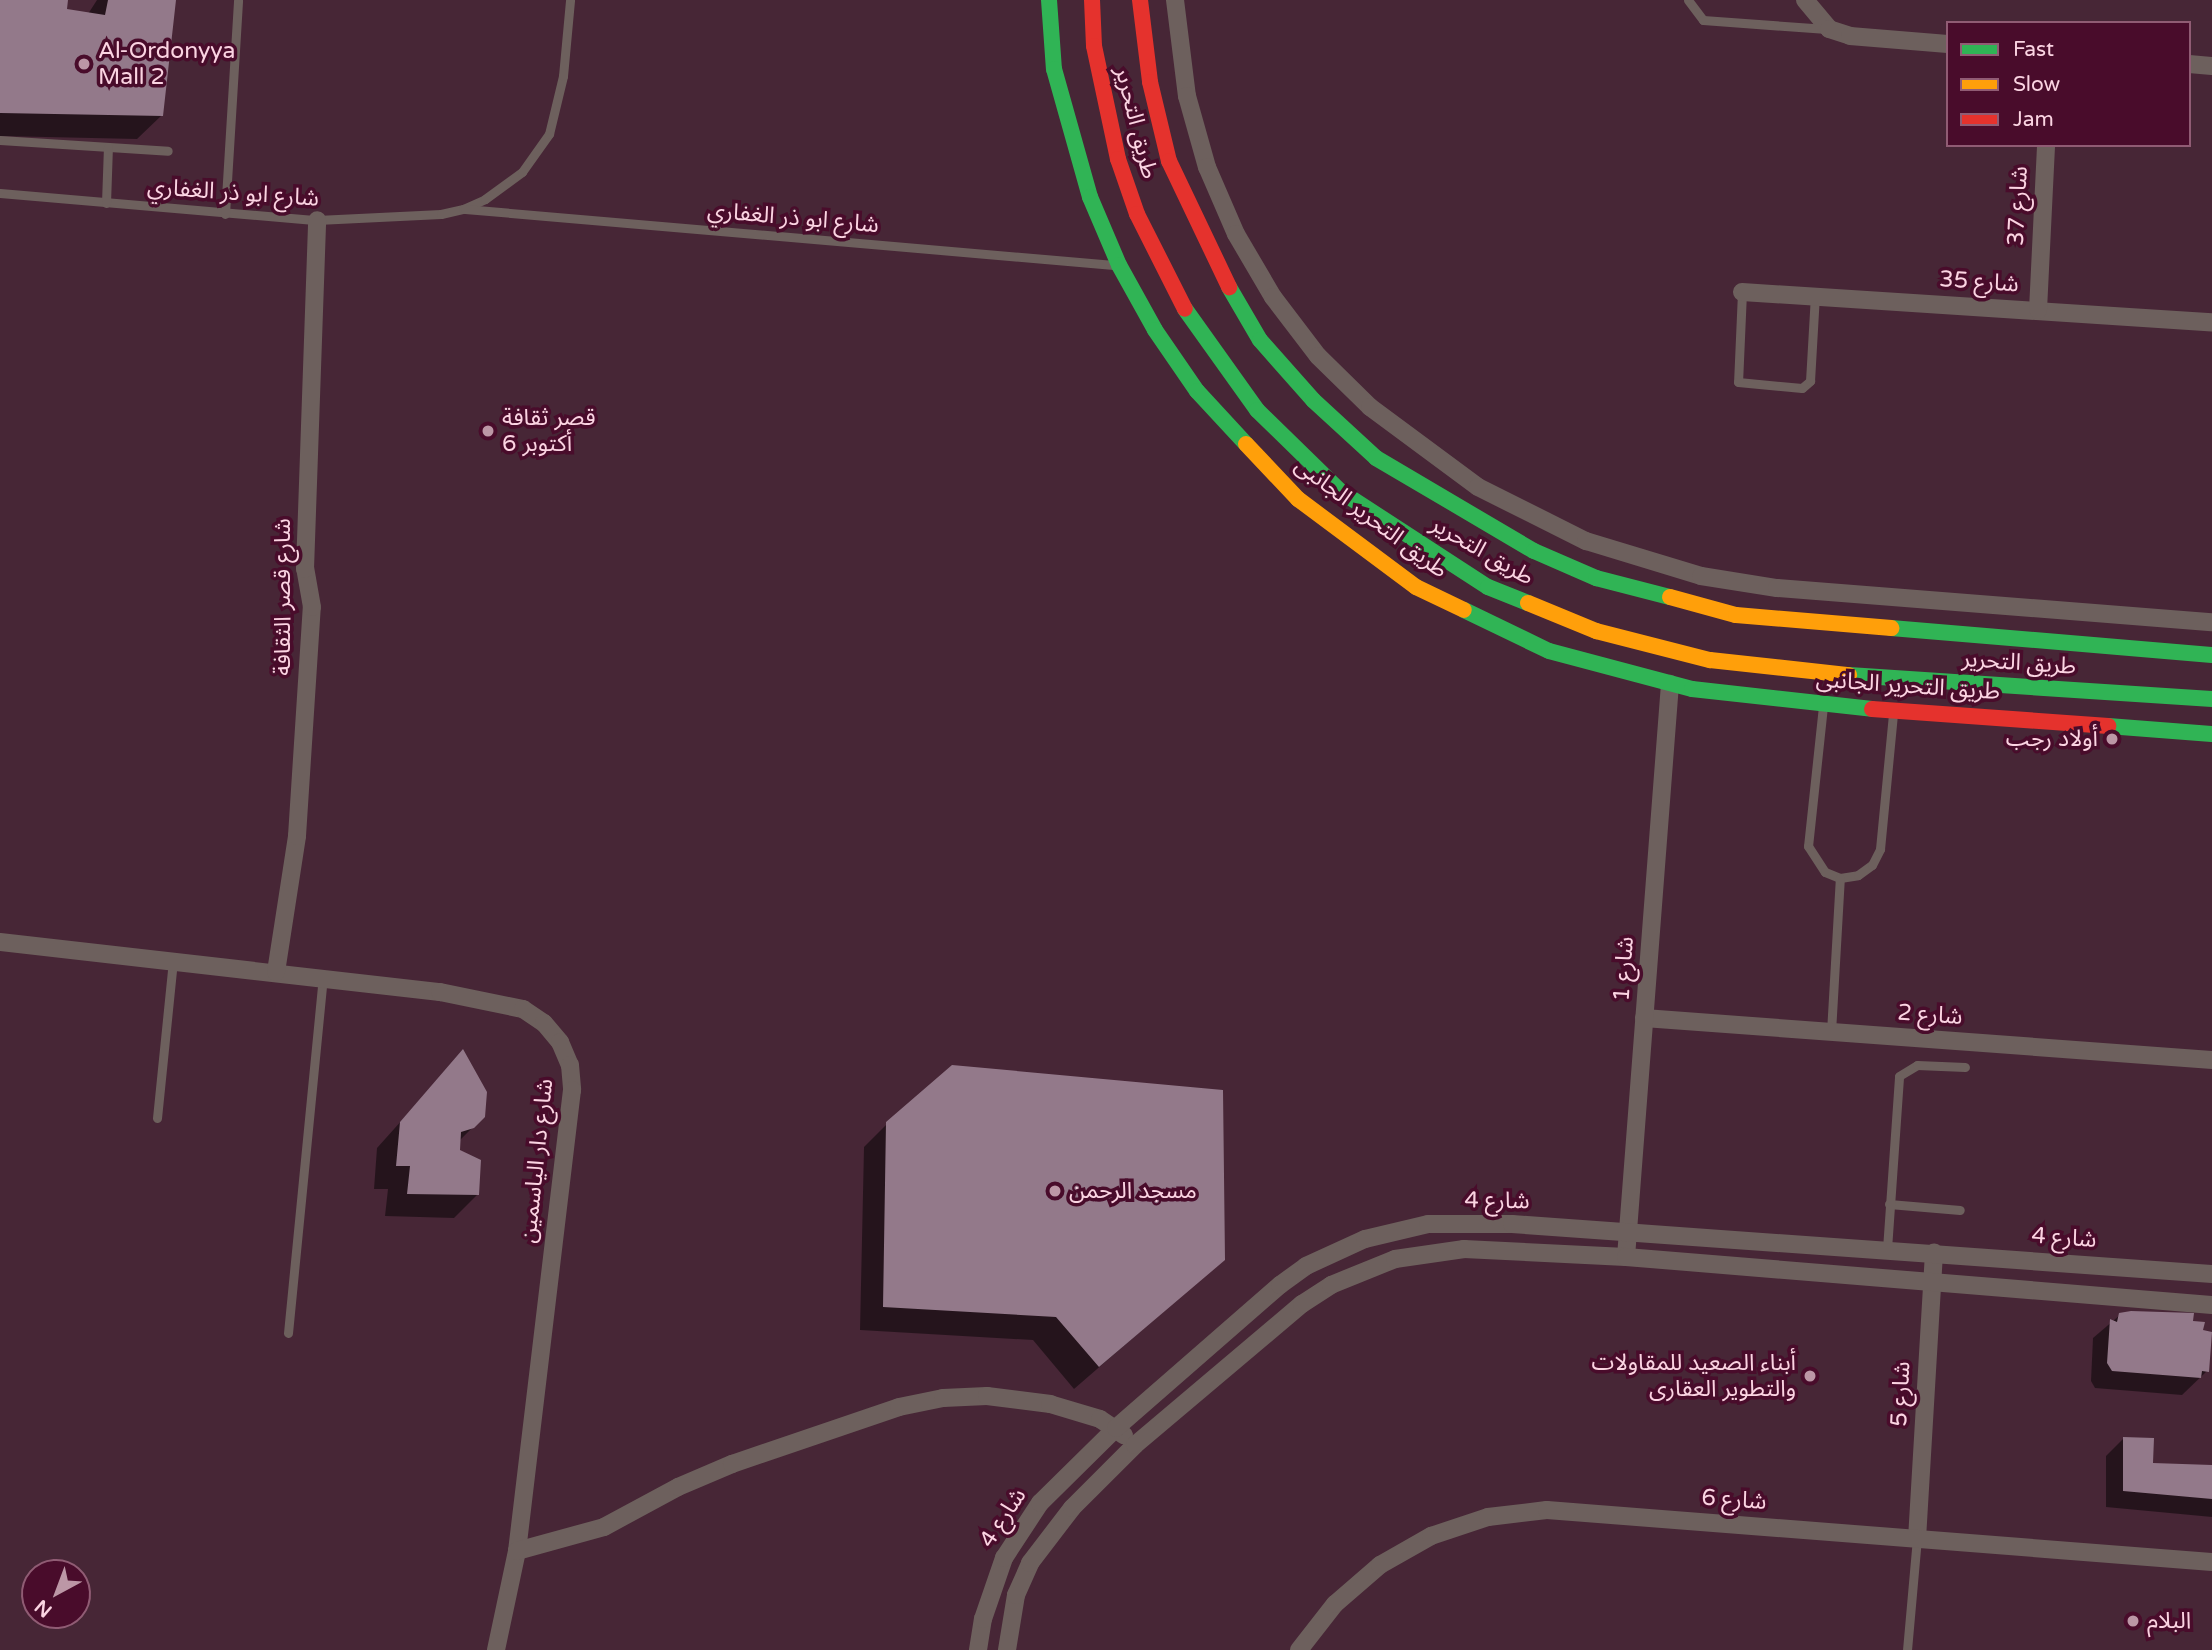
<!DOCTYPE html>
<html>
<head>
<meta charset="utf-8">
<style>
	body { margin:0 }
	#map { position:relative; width:2212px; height:1650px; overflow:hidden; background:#472636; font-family:"Varela Round","Noto Sans Arabic",sans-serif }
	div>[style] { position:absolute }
	.shadow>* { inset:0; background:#0007 }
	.building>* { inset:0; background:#93798a }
	.lane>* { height:9px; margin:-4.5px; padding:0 4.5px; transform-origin:4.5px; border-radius:4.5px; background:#6d605d }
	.street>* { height:18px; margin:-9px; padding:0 9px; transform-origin:9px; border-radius:9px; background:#6d605d }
	.fast>* { height:16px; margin:-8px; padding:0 8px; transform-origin:8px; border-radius:8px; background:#30b455 }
	.slow>* { height:16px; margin:-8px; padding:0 8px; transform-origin:8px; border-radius:8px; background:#ff9f0a }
	.jam>* { height:16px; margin:-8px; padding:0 8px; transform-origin:8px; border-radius:8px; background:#e5322d }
	.dots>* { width:19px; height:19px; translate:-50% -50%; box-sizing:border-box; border:4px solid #490c2b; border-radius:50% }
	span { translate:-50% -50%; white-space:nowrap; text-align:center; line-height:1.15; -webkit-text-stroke:7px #490c2b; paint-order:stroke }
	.poi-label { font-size:23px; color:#fbd4e2 }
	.left { translate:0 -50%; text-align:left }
	.right { translate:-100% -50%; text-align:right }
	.street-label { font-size:23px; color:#fbd4e2 }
	.legend { position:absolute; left:1946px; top:21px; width:245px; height:126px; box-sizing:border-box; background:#490c2b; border:2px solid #905c74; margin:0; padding:9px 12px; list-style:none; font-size:21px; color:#fbd4e2 }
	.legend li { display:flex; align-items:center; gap:14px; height:35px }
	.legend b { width:35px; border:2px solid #905c74 }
	.north { position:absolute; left:21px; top:1559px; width:70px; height:70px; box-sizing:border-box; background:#490c2b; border:2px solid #905c74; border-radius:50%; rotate:221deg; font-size:19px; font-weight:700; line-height:28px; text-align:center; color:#fbd4e2 }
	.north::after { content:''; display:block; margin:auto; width:24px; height:32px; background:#bc97a6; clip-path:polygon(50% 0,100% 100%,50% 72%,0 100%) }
</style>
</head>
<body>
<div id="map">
	<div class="shadow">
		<i style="clip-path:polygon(0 0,66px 0,65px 10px,88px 14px,97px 0,174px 0,161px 116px,137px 139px,0 136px)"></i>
		<i style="clip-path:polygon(463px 1052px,473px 1127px,459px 1141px,458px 1151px,478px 1194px,454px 1218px,385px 1216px,388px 1189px,374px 1189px,377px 1148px)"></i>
		<i style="clip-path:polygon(887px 1124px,1224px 1259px,1074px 1389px,1033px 1340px,860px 1330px,864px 1147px)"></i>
		<i style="clip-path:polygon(2120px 1315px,2192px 1322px,2202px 1331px,2207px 1371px,2182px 1395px,2095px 1388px,2091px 1381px,2093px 1338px)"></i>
		<i style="clip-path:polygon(2124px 1438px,2152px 1465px,2212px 1467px,2212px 1517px,2106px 1507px,2106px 1456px)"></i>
	</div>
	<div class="building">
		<i style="clip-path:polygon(0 0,68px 0,67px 9px,105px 15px,108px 0,176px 0,163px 116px,0 113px)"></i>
		<i style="clip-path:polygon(463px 1049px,487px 1092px,485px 1117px,474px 1128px,461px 1132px,460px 1150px,481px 1160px,479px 1195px,407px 1194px,410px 1166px,396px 1166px,400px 1122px)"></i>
		<i style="clip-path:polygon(952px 1065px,1223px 1090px,1225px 1260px,1099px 1367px,1056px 1317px,883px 1307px,886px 1122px)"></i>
		<i style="clip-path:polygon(2131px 1311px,2194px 1313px,2193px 1321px,2205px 1322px,2203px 1330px,2212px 1332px,2209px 1372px,2202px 1371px,2201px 1378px,2112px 1371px,2107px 1363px,2110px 1319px,2117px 1322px,2119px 1313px)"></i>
		<i style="clip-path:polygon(2123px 1437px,2154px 1438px,2153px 1463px,2212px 1465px,2212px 1499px,2123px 1491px)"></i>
	</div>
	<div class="lane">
		<i style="left:1688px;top:0;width:25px;rotate:53deg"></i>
		<i style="left:1703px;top:20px;width:124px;rotate:4.2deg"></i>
		<i style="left:0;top:140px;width:168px;rotate:3.7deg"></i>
		<i style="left:0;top:193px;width:318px;rotate:4.9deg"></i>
		<i style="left:317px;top:220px;width:124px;rotate:-2.8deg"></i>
		<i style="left:441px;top:214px;width:23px;rotate:-13deg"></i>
		<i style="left:463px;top:209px;width:24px;rotate:-24deg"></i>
		<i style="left:485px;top:199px;width:46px;rotate:-36.1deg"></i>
		<i style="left:522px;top:172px;width:47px;rotate:-54.6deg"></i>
		<i style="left:549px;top:134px;width:60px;rotate:-76.4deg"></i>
		<i style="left:563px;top:76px;width:76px;rotate:-84.7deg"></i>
		<i style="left:106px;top:203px;width:56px;rotate:-88deg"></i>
		<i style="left:465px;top:209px;width:651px;rotate:4.93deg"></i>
		<i style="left:225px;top:214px;width:214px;rotate:-86.5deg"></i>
		<i style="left:1742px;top:292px;width:90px;rotate:92.5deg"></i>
		<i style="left:1738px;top:382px;width:64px;rotate:5.4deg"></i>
		<i style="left:1802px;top:388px;width:11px;rotate:-41deg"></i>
		<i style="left:1810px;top:381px;width:86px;rotate:-86.7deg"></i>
		<i style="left:1823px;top:706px;width:141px;rotate:96.1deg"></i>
		<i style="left:1808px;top:846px;width:31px;rotate:57deg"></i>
		<i style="left:1825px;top:872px;width:16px;rotate:22deg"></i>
		<i style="left:1840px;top:878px;width:18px;rotate:-9deg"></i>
		<i style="left:1858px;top:875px;width:17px;rotate:-36deg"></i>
		<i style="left:1872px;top:865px;width:18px;rotate:-63deg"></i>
		<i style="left:1880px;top:849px;width:136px;rotate:-84.5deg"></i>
		<i style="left:1831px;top:1032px;width:154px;rotate:-86.7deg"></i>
		<i style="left:157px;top:1118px;width:158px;rotate:-84.2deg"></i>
		<i style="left:1889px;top:1204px;width:71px;rotate:4.8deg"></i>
		<i style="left:1887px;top:1249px;width:173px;rotate:-86deg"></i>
		<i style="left:1899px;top:1076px;width:21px;rotate:-31deg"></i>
		<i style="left:1917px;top:1065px;width:48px;rotate:2.4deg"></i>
		<i style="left:288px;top:1333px;width:357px;rotate:-84.4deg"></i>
		<i style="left:1907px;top:1650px;width:111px;rotate:-84.9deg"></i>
	</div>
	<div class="street">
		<i style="left:1175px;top:0;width:97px;rotate:82.9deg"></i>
		<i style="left:1187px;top:96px;width:74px;rotate:74.3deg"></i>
		<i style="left:1207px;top:167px;width:73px;rotate:66.6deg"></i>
		<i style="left:1236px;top:234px;width:73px;rotate:59.6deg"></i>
		<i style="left:1273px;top:297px;width:74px;rotate:52.7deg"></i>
		<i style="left:1318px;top:356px;width:73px;rotate:44.4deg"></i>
		<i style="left:1370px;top:407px;width:134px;rotate:36.5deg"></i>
		<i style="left:1478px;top:487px;width:121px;rotate:26.6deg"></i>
		<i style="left:1586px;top:541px;width:120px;rotate:16.9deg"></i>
		<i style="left:1701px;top:576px;width:77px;rotate:9deg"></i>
		<i style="left:1777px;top:588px;width:436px;rotate:4.5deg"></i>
		<i style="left:1805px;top:0;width:38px;rotate:50deg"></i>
		<i style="left:1829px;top:29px;width:22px;rotate:18deg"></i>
		<i style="left:1850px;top:36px;width:98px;rotate:4.7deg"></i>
		<i style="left:2189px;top:64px;width:23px;rotate:5deg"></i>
		<i style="left:1742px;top:292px;width:471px;rotate:3.7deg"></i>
		<i style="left:2038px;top:310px;width:165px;rotate:-87.2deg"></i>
		<i style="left:0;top:942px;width:443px;rotate:6.5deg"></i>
		<i style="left:440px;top:992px;width:85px;rotate:11.6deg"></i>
		<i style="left:523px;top:1009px;width:25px;rotate:34deg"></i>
		<i style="left:544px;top:1023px;width:25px;rotate:50deg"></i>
		<i style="left:560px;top:1042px;width:25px;rotate:67deg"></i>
		<i style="left:570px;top:1065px;width:25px;rotate:85deg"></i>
		<i style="left:572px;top:1090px;width:464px;rotate:96.8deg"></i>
		<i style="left:517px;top:1551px;width:101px;rotate:102deg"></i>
		<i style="left:276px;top:972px;width:138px;rotate:-81.2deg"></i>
		<i style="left:297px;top:836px;width:229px;rotate:-86.3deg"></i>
		<i style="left:312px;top:607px;width:39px;rotate:-100deg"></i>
		<i style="left:305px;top:569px;width:349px;rotate:-88deg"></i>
		<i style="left:1644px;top:1018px;width:570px;rotate:4.23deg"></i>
		<i style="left:1626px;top:1257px;width:575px;rotate:-85.61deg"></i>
		<i style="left:1917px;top:1539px;width:287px;rotate:-86.6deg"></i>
		<i style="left:517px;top:1551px;width:90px;rotate:-15.4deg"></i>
		<i style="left:604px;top:1527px;width:84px;rotate:-28.4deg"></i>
		<i style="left:678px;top:1487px;width:59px;rotate:-23.1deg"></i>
		<i style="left:732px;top:1464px;width:176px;rotate:-18.8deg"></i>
		<i style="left:899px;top:1407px;width:45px;rotate:-11.6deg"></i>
		<i style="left:943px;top:1398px;width:44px;rotate:-2.6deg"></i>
		<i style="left:987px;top:1396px;width:64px;rotate:7.2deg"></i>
		<i style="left:1050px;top:1404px;width:52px;rotate:16.7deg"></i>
		<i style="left:1100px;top:1419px;width:29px;rotate:34deg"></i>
		<i style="left:978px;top:1650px;width:31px;rotate:-81deg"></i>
		<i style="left:983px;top:1619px;width:65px;rotate:-71deg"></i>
		<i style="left:1004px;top:1558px;width:66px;rotate:-56.8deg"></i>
		<i style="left:1040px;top:1503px;width:107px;rotate:-44.6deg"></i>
		<i style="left:1116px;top:1428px;width:218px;rotate:-41.1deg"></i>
		<i style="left:1280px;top:1285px;width:32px;rotate:-36deg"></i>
		<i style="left:1306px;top:1266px;width:65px;rotate:-24.6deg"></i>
		<i style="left:1365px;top:1239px;width:65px;rotate:-13.4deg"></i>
		<i style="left:1428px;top:1224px;width:84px"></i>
		<i style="left:1512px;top:1224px;width:702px;rotate:4.09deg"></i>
		<i style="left:1007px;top:1650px;width:56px;rotate:-80.7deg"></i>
		<i style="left:1016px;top:1595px;width:35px;rotate:-66deg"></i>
		<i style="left:1030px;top:1563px;width:69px;rotate:-52.6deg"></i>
		<i style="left:1072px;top:1508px;width:89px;rotate:-45deg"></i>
		<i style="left:1135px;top:1445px;width:219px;rotate:-40.2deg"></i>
		<i style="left:1302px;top:1304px;width:35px;rotate:-33deg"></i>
		<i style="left:1331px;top:1285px;width:69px;rotate:-22.1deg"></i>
		<i style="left:1395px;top:1259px;width:70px;rotate:-8.2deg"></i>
		<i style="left:1464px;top:1249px;width:162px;rotate:2.8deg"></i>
		<i style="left:1626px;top:1257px;width:588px;rotate:4.68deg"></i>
		<i style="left:1299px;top:1650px;width:58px;rotate:-52deg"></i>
		<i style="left:1335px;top:1604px;width:60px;rotate:-40.9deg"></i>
		<i style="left:1380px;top:1565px;width:59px;rotate:-29.6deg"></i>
		<i style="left:1431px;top:1536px;width:60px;rotate:-18.4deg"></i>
		<i style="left:1488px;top:1517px;width:59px;rotate:-6.8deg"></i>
		<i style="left:1547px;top:1510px;width:667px;rotate:4.47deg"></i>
	</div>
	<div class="fast">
		<i style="left:1049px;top:0;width:69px;rotate:85.9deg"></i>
		<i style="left:1054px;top:69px;width:133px;rotate:74.3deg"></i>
		<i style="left:1090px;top:197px;width:74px;rotate:66.9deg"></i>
		<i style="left:1119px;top:265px;width:74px;rotate:61deg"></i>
		<i style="left:1155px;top:330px;width:74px;rotate:55.5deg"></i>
		<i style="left:1197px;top:391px;width:72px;rotate:47.2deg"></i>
		<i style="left:1229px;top:287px;width:61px;rotate:59.7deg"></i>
		<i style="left:1260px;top:340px;width:80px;rotate:48.5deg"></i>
		<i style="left:1313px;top:400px;width:86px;rotate:42.6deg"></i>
		<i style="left:1376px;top:458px;width:183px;rotate:30.5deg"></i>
		<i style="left:1534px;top:551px;width:68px;rotate:23.5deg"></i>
		<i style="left:1596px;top:578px;width:76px;rotate:14.4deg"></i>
		<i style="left:1185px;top:309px;width:124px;rotate:54.5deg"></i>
		<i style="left:1257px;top:410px;width:116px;rotate:44.3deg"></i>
		<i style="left:1340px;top:491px;width:176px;rotate:33deg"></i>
		<i style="left:1488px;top:587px;width:43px;rotate:21.8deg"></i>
		<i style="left:1464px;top:610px;width:94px;rotate:25.8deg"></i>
		<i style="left:1549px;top:651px;width:148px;rotate:14.9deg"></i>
		<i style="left:1692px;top:689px;width:181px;rotate:6.3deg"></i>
		<i style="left:1891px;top:628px;width:322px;rotate:4.8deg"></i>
		<i style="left:1849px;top:675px;width:364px;rotate:3.8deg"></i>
		<i style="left:2108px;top:726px;width:104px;rotate:4.4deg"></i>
	</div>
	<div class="slow">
		<i style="left:1246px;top:444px;width:76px;rotate:46.6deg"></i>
		<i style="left:1298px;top:499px;width:147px;rotate:36.7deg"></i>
		<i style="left:1416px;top:587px;width:53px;rotate:25.6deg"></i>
		<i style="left:1670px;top:597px;width:68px;rotate:15.3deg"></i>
		<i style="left:1736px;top:615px;width:156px;rotate:4.8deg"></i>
		<i style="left:1528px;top:603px;width:74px;rotate:22.4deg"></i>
		<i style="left:1596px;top:631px;width:118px;rotate:14.3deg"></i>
		<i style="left:1710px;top:660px;width:140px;rotate:6.2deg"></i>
	</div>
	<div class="jam">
		<i style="left:1092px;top:0;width:46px;rotate:87.5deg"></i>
		<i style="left:1094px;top:46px;width:116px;rotate:78deg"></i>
		<i style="left:1118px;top:159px;width:58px;rotate:70.9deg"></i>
		<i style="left:1137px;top:214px;width:106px;rotate:63.2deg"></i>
		<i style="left:1140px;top:0;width:83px;rotate:83deg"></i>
		<i style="left:1150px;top:82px;width:81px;rotate:76.5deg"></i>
		<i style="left:1169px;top:161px;width:140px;rotate:64.5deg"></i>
		<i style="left:1872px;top:709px;width:237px;rotate:4.1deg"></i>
	</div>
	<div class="dots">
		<i style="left:84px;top:64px;background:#bc97a6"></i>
		<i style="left:488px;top:431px;background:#bc97a6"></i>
		<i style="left:2112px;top:739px;background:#bc97a6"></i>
		<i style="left:1055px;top:1191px;background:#bc97a6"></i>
		<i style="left:1810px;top:1376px;background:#bc97a6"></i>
		<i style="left:2133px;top:1621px;background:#bc97a6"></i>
	</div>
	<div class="poi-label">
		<span class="left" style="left:98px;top:64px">Al-Ordonyya<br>Mall 2</span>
		<span class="left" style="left:502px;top:431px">قصر ثقافة<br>6 أكتوبر</span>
		<span class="right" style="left:2098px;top:739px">أولاد رجب</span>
		<span class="left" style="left:1069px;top:1191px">مسجد الرحمن</span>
		<span class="right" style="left:1796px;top:1376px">أبناء الصعيد للمقاولات<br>والتطوير العقارى</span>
		<span class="left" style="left:2147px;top:1621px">البلام</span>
	</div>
	<div class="street-label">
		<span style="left:1136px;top:123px;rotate:76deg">طريق التحرير</span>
		<span style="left:233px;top:193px;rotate:4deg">شارع ابو ذر الغفاري</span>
		<span style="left:2018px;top:206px;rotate:-87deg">شارع 37</span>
		<span style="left:793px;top:218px;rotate:5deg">شارع ابو ذر الغفاري</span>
		<span style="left:1979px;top:282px;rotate:4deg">شارع 35</span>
		<span style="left:1371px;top:518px;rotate:37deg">طريق التحرير الجانبى</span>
		<span style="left:1482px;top:551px;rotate:30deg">طريق التحرير</span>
		<span style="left:283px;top:597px;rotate:-90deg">شارع قصر الثقافة</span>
		<span style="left:2019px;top:663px;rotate:4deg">طريق التحرير</span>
		<span style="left:1908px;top:686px;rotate:4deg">طريق التحرير الجانبى</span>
		<span style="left:1624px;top:969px;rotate:-86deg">شارع 1</span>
		<span style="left:1930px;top:1015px;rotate:4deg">شارع 2</span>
		<span style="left:537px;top:1161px;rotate:-84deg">شارع دار الياسمين</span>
		<span style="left:1497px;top:1201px;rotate:1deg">شارع 4</span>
		<span style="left:2064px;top:1238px;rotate:4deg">شارع 4</span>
		<span style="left:1901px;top:1394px;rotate:-87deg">شارع 5</span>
		<span style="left:1734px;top:1500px;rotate:4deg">شارع 6</span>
		<span style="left:1003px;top:1518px;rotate:-57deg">شارع 4</span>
	</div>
	<ul class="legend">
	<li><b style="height:9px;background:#30b455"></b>Fast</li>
	<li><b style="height:9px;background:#ff9f0a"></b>Slow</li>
	<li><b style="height:9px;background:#e5322d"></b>Jam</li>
	</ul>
	<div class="north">N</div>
</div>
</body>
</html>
